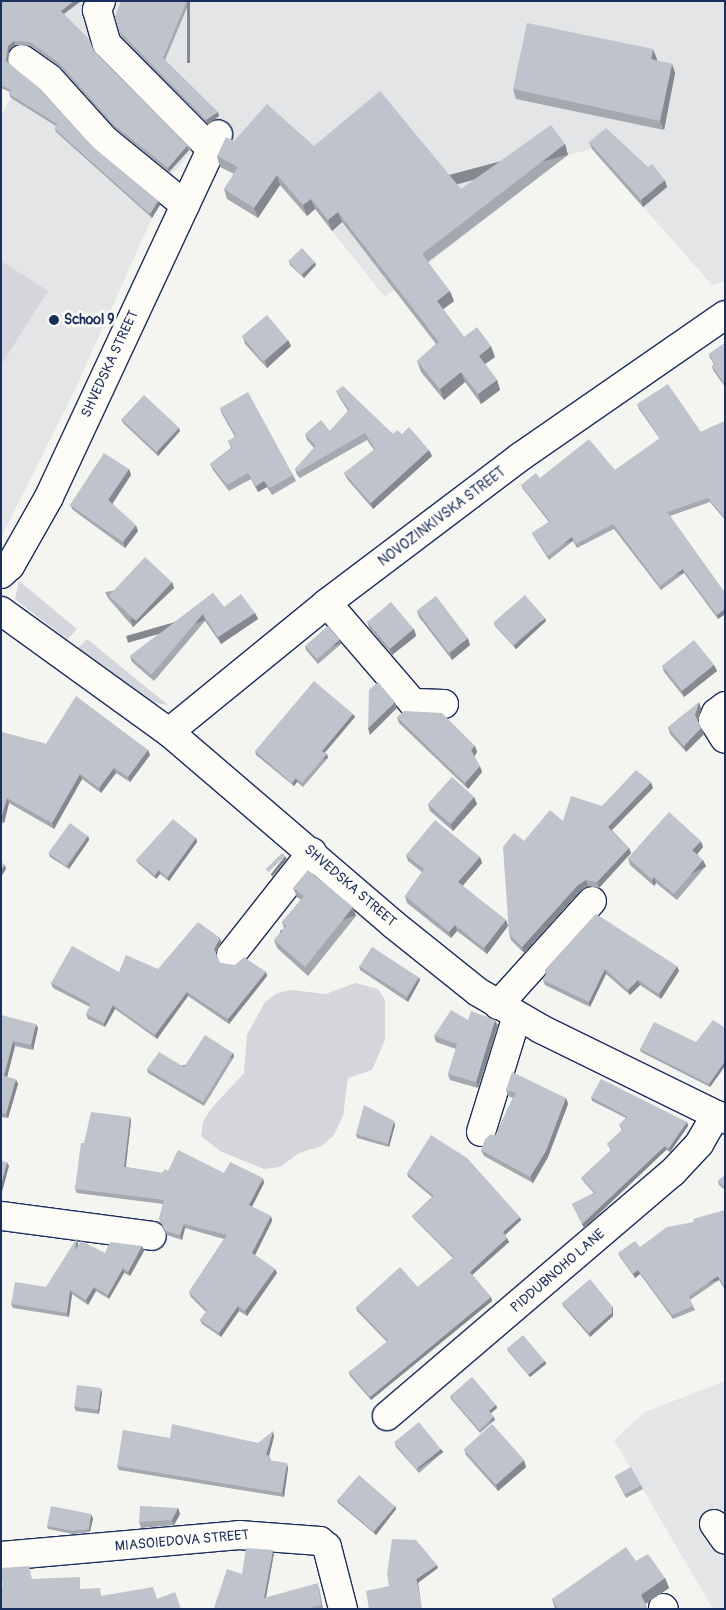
<!DOCTYPE html>
<html>
<head>
<meta charset="utf-8">
<style>
	body { margin:0 }
	#map { position:relative; width:726px; height:1610px; overflow:hidden; background:#f4f4f1; font-family:Pangolin,sans-serif }
	div>[style] { position:absolute }
	.built>* { inset:0; background:#e4e5e6 }
	.green>* { inset:0; background:#d4d6db }
	.roads { filter:drop-shadow(1px 0 #1b2f5e) drop-shadow(-1px 0 #1b2f5e) drop-shadow(0 1px #1b2f5e) drop-shadow(0 -1px #1b2f5e) }
	.minor>* { height:28px; margin:-14px; padding:0 14px; transform-origin:14px; border-radius:14px; background:#fdfcf7 }
	.wall>* { inset:0; background:#a4a8af }
	.shaded-wall>* { inset:0; background:#86888f; transform-origin:0 0 }
	.building>* { inset:0; background:#bfc3cc; transform-origin:0 0 }
	.dots>* { width:14px; height:14px; translate:-50% -50%; box-sizing:border-box; border:2px solid #fdfcf7; border-radius:50% }
	span { translate:-50% -50%; white-space:nowrap; text-align:center; line-height:1.15; -webkit-text-stroke:5px #fdfcf7; paint-order:stroke }
	.poi-label { font-size:14px; color:#1b2f5e; font-weight:700 }
	.left { translate:0 -50%; text-align:left }
	.street-label { font-size:14px; color:#1b2f5e }
	.frame { position:absolute; inset:0; border:2px solid #1b2f5e; pointer-events:none }
</style>
</head>
<body>
<div id="map">
	<div class="built">
		<i style="clip-path:polygon(13px 1px,725px 1px,725px 281px,712px 285px,592px 149px,568px 155px,385px 297px,332px 231px,342px 222px,282px 187px,239px 152px,198px 145px,167px 180px,163px 199px,152px 218px,73px 394px,1px 538px,1px 115px,13px 94px,1px 88px,1px 79px)"></i>
		<i style="clip-path:polygon(725px 1381px,725px 1609px,713px 1609px,614px 1440px,645px 1412px)"></i>
	</div>
	<div class="green">
		<i style="clip-path:polygon(1px 261px,48px 291px,1px 365px)"></i>
		<i style="clip-path:polygon(19px 581px,77px 629px,67px 640px,15px 599px)"></i>
		<i style="clip-path:polygon(87px 639px,168px 705px,150px 702px,78px 648px)"></i>
		<i style="clip-path:polygon(355px 983px,378px 989px,385px 1000px,385px 1040px,372px 1070px,348px 1078px,343px 1116px,334px 1135px,322px 1146px,299px 1153px,280px 1167px,264px 1169px,220px 1151px,201px 1136px,203px 1122px,210px 1110px,244px 1073px,247px 1035px,265px 1002px,277px 993px,291px 990px,326px 994px)"></i>
	</div>
	<div class="roads">
		<div class="minor">
			<i style="left:101px;top:1px;width:10px;rotate:114deg"></i>
			<i style="left:97px;top:10px;width:35px;rotate:74deg"></i>
			<i style="left:107px;top:44px;width:148px;rotate:45.3deg"></i>
			<i style="left:22px;top:59px;width:33px;rotate:35deg"></i>
			<i style="left:49px;top:78px;width:84px;rotate:47.9deg"></i>
			<i style="left:105px;top:140px;width:103px;rotate:39.1deg"></i>
			<i style="left:1px;top:574px;width:12px;rotate:-42deg"></i>
			<i style="left:10px;top:566px;width:79px;rotate:-60.5deg"></i>
			<i style="left:49px;top:497px;width:400px;rotate:-65deg"></i>
			<i style="left:327px;top:603px;width:132px;rotate:49.3deg"></i>
			<i style="left:413px;top:703px;width:31px;rotate:2deg"></i>
			<i style="left:1px;top:611px;width:207px;rotate:35.8deg"></i>
			<i style="left:169px;top:732px;width:295px;rotate:40.6deg"></i>
			<i style="left:393px;top:924px;width:109px;rotate:38.7deg"></i>
			<i style="left:478px;top:992px;width:73px;rotate:30.4deg"></i>
			<i style="left:541px;top:1029px;width:205px;rotate:26.1deg"></i>
			<i style="left:725px;top:706px;width:11px;rotate:142deg"></i>
			<i style="left:716px;top:713px;width:8px;rotate:113deg"></i>
			<i style="left:713px;top:720px;width:22px;rotate:58deg"></i>
			<i style="left:169px;top:732px;width:204px;rotate:-39.2deg"></i>
			<i style="left:327px;top:603px;width:242px;rotate:-37.1deg"></i>
			<i style="left:520px;top:457px;width:249px;rotate:-34.7deg"></i>
			<i style="left:231px;top:955px;width:131px;rotate:-51.8deg"></i>
			<i style="left:498px;top:1005px;width:140px;rotate:-47.9deg"></i>
			<i style="left:481px;top:1132px;width:121px;rotate:-72.8deg"></i>
			<i style="left:1px;top:1216px;width:152px;rotate:7.5deg"></i>
			<i style="left:387px;top:1416px;width:375px;rotate:-40.5deg"></i>
			<i style="left:672px;top:1173px;width:40px;rotate:-47deg"></i>
			<i style="left:699px;top:1144px;width:34px;rotate:-60deg"></i>
			<i style="left:714px;top:1524px;width:19px;rotate:55deg"></i>
			<i style="left:1px;top:1556px;width:239px;rotate:-5deg"></i>
			<i style="left:239px;top:1535px;width:81px;rotate:4.2deg"></i>
			<i style="left:320px;top:1541px;width:9px;rotate:41deg"></i>
			<i style="left:327px;top:1547px;width:64px;rotate:75.5deg"></i>
			<i style="left:663px;top:1608px;width:1px;rotate:45deg"></i>
		</div>
	</div>
	<div class="wall">
		<i style="clip-path:polygon(1px 1px,81px 1px,64px 14px,94px 51px,190px 148px,192px 152px,189px 150px,169px 172px,116px 129px,60px 67px,31px 46px,15px 45px,9px 50px,8px 62px,94px 148px,158px 201px,160px 205px,152px 218px,56px 132px,55px 129px,56px 126px,11px 98px,9px 94px,10px 92px,1px 88px)"></i>
		<i style="clip-path:polygon(190px 1px,165px 60px,219px 116px,208px 124px,121px 36px,115px 17px)"></i>
		<i style="clip-path:polygon(657px 59px,657px 61px,672px 64px,675px 73px,664px 130px,516px 99px,513px 89px)"></i>
		<i style="clip-path:polygon(234px 141px,314px 146px,461px 189px,565px 144px,568px 155px,428px 262px,454px 301px,443px 309px,464px 337px,495px 357px,485px 364px,497px 380px,500px 390px,481px 404px,465px 382px,444px 400px,421px 372px,417px 361px,436px 344px,342px 222px,332px 231px,315px 209px,307px 216px,280px 185px,258px 218px,227px 199px,224px 189px,234px 174px,220px 167px,217px 156px)"></i>
		<i style="clip-path:polygon(589px 142px,667px 187px,643px 207px,592px 149px)"></i>
		<i style="clip-path:polygon(289px 262px,316px 265px,304px 278px,290px 265px)"></i>
		<i style="clip-path:polygon(243px 337px,288px 340px,291px 346px,267px 368px,245px 344px)"></i>
		<i style="clip-path:polygon(725px 343px,725px 387px,713px 370px,712px 366px,714px 364px,710px 358px,709px 354px)"></i>
		<i style="clip-path:polygon(336px 391px,393px 434px,402px 434px,432px 456px,373px 509px,347px 479px,344px 473px,374px 450px,367px 440px,300px 478px,297px 475px,295px 469px,314px 448px,307px 440px,305px 434px,330px 431px,348px 411px,339px 397px)"></i>
		<i style="clip-path:polygon(637px 404px,701px 432px,725px 421px,725px 520px,710px 502px,670px 516px,725px 593px,725px 614px,718px 619px,684px 573px,661px 590px,614px 529px,577px 548px,573px 541px,549px 560px,534px 537px,532px 533px,549px 522px,523px 489px,521px 485px,540px 478px,615px 470px,660px 439px,639px 409px)"></i>
		<i style="clip-path:polygon(220px 408px,293px 475px,296px 481px,272px 495px,267px 487px,258px 492px,251px 479px,229px 491px,213px 470px,210px 464px,231px 448px,228px 441px,235px 437px,222px 414px)"></i>
		<i style="clip-path:polygon(121px 419px,179px 428px,180px 431px,158px 456px,123px 423px)"></i>
		<i style="clip-path:polygon(129px 469px,131px 475px,112px 503px,138px 531px,125px 548px,73px 510px,70px 505px)"></i>
		<i style="clip-path:polygon(172px 582px,174px 588px,133px 627px,108px 598px,105px 592px)"></i>
		<i style="clip-path:polygon(213px 593px,224px 607px,255px 613px,258px 619px,221px 644px,205px 621px,154px 681px,132px 662px,130px 656px)"></i>
		<i style="clip-path:polygon(417px 611px,470px 645px,452px 660px,419px 617px)"></i>
		<i style="clip-path:polygon(367px 621px,414px 629px,416px 636px,392px 655px,369px 628px)"></i>
		<i style="clip-path:polygon(546px 621px,516px 649px,495px 626px,494px 623px)"></i>
		<i style="clip-path:polygon(341px 644px,318px 664px,306px 650px,305px 646px)"></i>
		<i style="clip-path:polygon(662px 665px,714px 665px,717px 671px,684px 697px,664px 672px)"></i>
		<i style="clip-path:polygon(701px 708px,698px 721px,704px 734px,686px 752px,670px 734px,668px 727px)"></i>
		<i style="clip-path:polygon(353px 714px,355px 717px,325px 753px,327px 754px,328px 758px,303px 787px,297px 782px,294px 786px,256px 755px,255px 751px)"></i>
		<i style="clip-path:polygon(397px 717px,475px 746px,477px 752px,474px 756px,482px 772px,468px 789px,399px 723px)"></i>
		<i style="clip-path:polygon(1px 732px,46px 744px,148px 750px,150px 755px,130px 782px,116px 773px,101px 793px,82px 779px,54px 829px,9px 803px,4px 823px,1px 823px)"></i>
		<i style="clip-path:polygon(653px 788px,612px 830px,629px 848px,631px 853px,599px 888px,588px 886px,580px 891px,524px 953px,511px 940px,509px 934px,524px 841px,563px 821px)"></i>
		<i style="clip-path:polygon(474px 797px,477px 804px,453px 831px,430px 811px,428px 804px)"></i>
		<i style="clip-path:polygon(88px 836px,89px 840px,69px 869px,50px 857px,49px 854px)"></i>
		<i style="clip-path:polygon(196px 838px,197px 842px,169px 881px,160px 874px,156px 879px,138px 863px,136px 860px)"></i>
		<i style="clip-path:polygon(703px 847px,697px 854px,706px 866px,677px 900px,656px 883px,654px 886px,630px 865px,628px 858px)"></i>
		<i style="clip-path:polygon(406px 855px,480px 857px,482px 863px,462px 886px,506px 920px,508px 926px,487px 954px,457px 931px,451px 938px,407px 903px,405px 896px,422px 872px,408px 861px)"></i>
		<i style="clip-path:polygon(293px 888px,353px 907px,356px 916px,308px 976px,277px 948px,274px 940px,284px 928px,282px 922px,301px 900px,297px 897px)"></i>
		<i style="clip-path:polygon(596px 914px,679px 971px,661px 999px,640px 985px,630px 995px,606px 974px,590px 1007px,545px 985px,543px 980px,546px 974px,545px 970px)"></i>
		<i style="clip-path:polygon(221px 942px,216px 953px,220px 963px,266px 972px,267px 976px,229px 1024px,188px 996px,157px 1039px,115px 1009px,105px 1027px,88px 1019px,86px 1014px,90px 1007px,53px 988px,51px 983px,119px 972px,158px 969px)"></i>
		<i style="clip-path:polygon(359px 966px,420px 980px,408px 1002px,360px 970px)"></i>
		<i style="clip-path:polygon(1px 1015px,38px 1028px,33px 1050px,15px 1046px,7px 1077px,18px 1084px,8px 1118px,1px 1117px)"></i>
		<i style="clip-path:polygon(468px 1020px,498px 1026px,478px 1088px,450px 1080px,448px 1074px,456px 1049px,436px 1042px,434px 1036px)"></i>
		<i style="clip-path:polygon(725px 1028px,725px 1066px,710px 1087px,641px 1052px,640px 1049px,696px 1042px)"></i>
		<i style="clip-path:polygon(233px 1053px,234px 1057px,204px 1106px,148px 1073px,147px 1069px,184px 1067px)"></i>
		<i style="clip-path:polygon(506px 1090px,566px 1098px,568px 1104px,548px 1157px,533px 1183px,484px 1156px,481px 1150px,495px 1136px,513px 1098px,508px 1096px)"></i>
		<i style="clip-path:polygon(591px 1097px,687px 1122px,688px 1126px,670px 1152px,666px 1150px,584px 1228px,572px 1204px,594px 1193px,583px 1181px,581px 1178px,611px 1150px,607px 1144px,622px 1130px,619px 1125px,626px 1118px,592px 1101px)"></i>
		<i style="clip-path:polygon(130px 1117px,131px 1121px,126px 1167px,162px 1173px,168px 1171px,224px 1173px,264px 1183px,252px 1207px,271px 1216px,272px 1221px,255px 1255px,275px 1269px,277px 1273px,247px 1316px,239px 1311px,221px 1337px,202px 1324px,200px 1320px,206px 1312px,191px 1297px,189px 1292px,224px 1239px,185px 1228px,182px 1240px,167px 1235px,159px 1219px,163px 1204px,77px 1193px,75px 1189px,84px 1143px)"></i>
		<i style="clip-path:polygon(395px 1125px,389px 1147px,357px 1138px,356px 1134px)"></i>
		<i style="clip-path:polygon(407px 1173px,521px 1220px,505px 1235px,509px 1242px,472px 1275px,491px 1297px,492px 1301px,371px 1400px,350px 1376px,349px 1372px,387px 1342px,357px 1311px,356px 1307px,418px 1287px,453px 1258px,414px 1219px,412px 1216px,432px 1197px,408px 1177px)"></i>
		<i style="clip-path:polygon(725px 1175px,725px 1190px,719px 1185px,718px 1181px)"></i>
		<i style="clip-path:polygon(725px 1210px,725px 1290px,719px 1280px,690px 1300px,695px 1310px,673px 1319px,640px 1274px,635px 1278px,620px 1257px,618px 1253px,640px 1247px,694px 1222px)"></i>
		<i style="clip-path:polygon(78px 1242px,78px 1247px,105px 1253px,142px 1246px,144px 1251px,130px 1276px,124px 1273px,109px 1299px,96px 1291px,88px 1305px,72px 1294px,69px 1317px,13px 1308px,11px 1304px,46px 1287px)"></i>
		<i style="clip-path:polygon(562px 1303px,612px 1306px,613px 1309px,613px 1316px,590px 1337px,563px 1306px)"></i>
		<i style="clip-path:polygon(507px 1348px,545px 1361px,546px 1364px,530px 1377px,508px 1351px)"></i>
		<i style="clip-path:polygon(102px 1392px,99px 1414px,76px 1411px,74px 1407px)"></i>
		<i style="clip-path:polygon(450px 1396px,496px 1405px,497px 1408px,491px 1413px,495px 1420px,480px 1433px,451px 1399px)"></i>
		<i style="clip-path:polygon(274px 1436px,269px 1456px,271px 1461px,288px 1468px,284px 1497px,119px 1470px,117px 1466px,170px 1438px,258px 1443px)"></i>
		<i style="clip-path:polygon(395px 1443px,441px 1449px,443px 1452px,419px 1473px,396px 1447px)"></i>
		<i style="clip-path:polygon(464px 1449px,526px 1467px,498px 1491px,466px 1455px)"></i>
		<i style="clip-path:polygon(615px 1477px,641px 1485px,643px 1489px,626px 1498px)"></i>
		<i style="clip-path:polygon(337px 1500px,395px 1506px,396px 1509px,376px 1535px,338px 1503px)"></i>
		<i style="clip-path:polygon(178px 1508px,180px 1514px,174px 1525px,141px 1528px,139px 1522px)"></i>
		<i style="clip-path:polygon(93px 1518px,90px 1532px,73px 1534px,48px 1529px,47px 1526px)"></i>
		<i style="clip-path:polygon(274px 1553px,266px 1598px,319px 1587px,323px 1608px,211px 1609px,214px 1608px,242px 1574px)"></i>
		<i style="clip-path:polygon(636px 1561px,665px 1578px,669px 1588px,645px 1604px,648px 1609px,555px 1609px,552px 1599px)"></i>
	</div>
	<div class="shaded-wall">
		<i style="clip-path:polygon(74px 1px,81px 1px,62px 15px,61px 11px)"></i>
		<i style="left:187px;top:1px;width:3px;height:62px"></i>
		<i style="clip-path:polygon(14px 41px,15px 45px,9px 50px,8px 65px,6px 61px,8px 46px)"></i>
		<i style="clip-path:polygon(653px 49px,657px 59px,655px 69px,651px 59px)"></i>
		<i style="clip-path:polygon(672px 64px,675px 73px,664px 130px,660px 121px)"></i>
		<i style="clip-path:polygon(218px 112px,219px 116px,208px 124px,206px 120px)"></i>
		<i style="left:565px;top:144px;width:11px;height:180px;rotate:75deg"></i>
		<i style="clip-path:polygon(187px 146px,189px 150px,169px 172px,168px 168px)"></i>
		<i style="clip-path:polygon(277px 175px,280px 185px,258px 218px,254px 208px)"></i>
		<i style="clip-path:polygon(665px 180px,667px 187px,643px 207px,641px 200px)"></i>
		<i style="clip-path:polygon(311px 199px,315px 209px,307px 216px,303px 205px)"></i>
		<i style="clip-path:polygon(158px 201px,160px 205px,152px 218px,150px 214px)"></i>
		<i style="clip-path:polygon(338px 212px,342px 222px,332px 231px,328px 220px)"></i>
		<i style="clip-path:polygon(315px 262px,316px 265px,304px 278px,302px 275px)"></i>
		<i style="clip-path:polygon(450px 291px,454px 301px,441px 311px,437px 301px)"></i>
		<i style="clip-path:polygon(288px 340px,291px 346px,267px 368px,265px 361px)"></i>
		<i style="clip-path:polygon(491px 346px,495px 357px,482px 366px,479px 356px)"></i>
		<i style="clip-path:polygon(461px 372px,465px 382px,444px 400px,440px 389px)"></i>
		<i style="clip-path:polygon(497px 380px,500px 390px,481px 404px,478px 394px)"></i>
		<i style="clip-path:polygon(179px 428px,180px 431px,158px 456px,157px 452px)"></i>
		<i style="clip-path:polygon(429px 450px,432px 456px,373px 509px,371px 503px)"></i>
		<i style="clip-path:polygon(129px 469px,131px 475px,111px 506px,108px 500px)"></i>
		<i style="clip-path:polygon(264px 481px,267px 487px,258px 492px,256px 486px)"></i>
		<i style="clip-path:polygon(136px 525px,138px 531px,125px 548px,123px 542px)"></i>
		<i style="left:572px;top:537px;width:4px;height:31px;rotate:76deg"></i>
		<i style="left:683px;top:569px;width:4px;height:29px;rotate:76deg"></i>
		<i style="clip-path:polygon(172px 582px,174px 588px,133px 627px,131px 620px)"></i>
		<i style="clip-path:polygon(725px 609px,725px 614px,718px 619px,717px 615px)"></i>
		<i style="clip-path:polygon(255px 613px,258px 619px,221px 644px,218px 637px)"></i>
		<i style="left:203px;top:614px;width:7px;height:80px;rotate:74deg"></i>
		<i style="clip-path:polygon(545px 618px,546px 621px,516px 649px,514px 646px)"></i>
		<i style="clip-path:polygon(414px 629px,416px 636px,392px 655px,390px 649px)"></i>
		<i style="clip-path:polygon(468px 638px,470px 645px,452px 660px,450px 653px)"></i>
		<i style="left:340px;top:640px;width:4px;height:30px;rotate:76deg"></i>
		<i style="clip-path:polygon(714px 665px,717px 671px,684px 697px,682px 691px)"></i>
		<i style="clip-path:polygon(395px 702px,397px 708px,370px 735px,368px 728px)"></i>
		<i style="clip-path:polygon(699px 702px,701px 708px,698px 722px,695px 715px)"></i>
		<i style="clip-path:polygon(353px 714px,355px 717px,323px 754px,322px 751px)"></i>
		<i style="clip-path:polygon(701px 728px,704px 734px,686px 752px,684px 746px)"></i>
		<i style="clip-path:polygon(475px 746px,477px 752px,474px 757px,471px 750px)"></i>
		<i style="clip-path:polygon(148px 750px,150px 755px,130px 782px,128px 777px)"></i>
		<i style="left:327px;top:754px;width:4px;height:38px;rotate:76deg"></i>
		<i style="clip-path:polygon(480px 766px,482px 772px,468px 789px,465px 783px)"></i>
		<i style="clip-path:polygon(114px 768px,116px 773px,101px 793px,99px 788px)"></i>
		<i style="clip-path:polygon(80px 774px,82px 779px,54px 829px,52px 823px)"></i>
		<i style="clip-path:polygon(296px 778px,297px 782px,294px 786px,292px 783px)"></i>
		<i style="clip-path:polygon(651px 782px,653px 788px,610px 832px,608px 827px)"></i>
		<i style="clip-path:polygon(474px 797px,477px 804px,453px 831px,451px 825px)"></i>
		<i style="clip-path:polygon(7px 798px,9px 803px,4px 823px,2px 818px)"></i>
		<i style="clip-path:polygon(88px 836px,89px 840px,69px 869px,68px 866px)"></i>
		<i style="clip-path:polygon(196px 838px,197px 842px,169px 881px,167px 878px)"></i>
		<i style="clip-path:polygon(701px 841px,703px 847px,695px 857px,692px 850px)"></i>
		<i style="clip-path:polygon(629px 848px,631px 853px,599px 888px,597px 882px)"></i>
		<i style="clip-path:polygon(285px 856px,287px 859px,272px 877px,271px 874px)"></i>
		<i style="clip-path:polygon(480px 857px,482px 863px,460px 889px,458px 882px)"></i>
		<i style="left:703px;top:860px;width:7px;height:45px;rotate:63deg"></i>
		<i style="clip-path:polygon(5px 865px,6px 869px,1px 877px,1px 870px)"></i>
		<i style="clip-path:polygon(159px 870px,160px 874px,156px 879px,155px 875px)"></i>
		<i style="clip-path:polygon(654px 877px,656px 883px,654px 886px,652px 880px)"></i>
		<i style="clip-path:polygon(586px 880px,588px 886px,580px 891px,524px 953px,522px 947px,578px 885px)"></i>
		<i style="left:353px;top:907px;width:9px;height:77px;rotate:72deg"></i>
		<i style="clip-path:polygon(506px 920px,508px 926px,487px 954px,484px 948px)"></i>
		<i style="clip-path:polygon(455px 925px,457px 931px,451px 938px,449px 932px)"></i>
		<i style="clip-path:polygon(220px 938px,221px 942px,216px 953px,214px 949px)"></i>
		<i style="clip-path:polygon(677px 966px,679px 971px,661px 999px,659px 994px)"></i>
		<i style="clip-path:polygon(605px 969px,606px 974px,590px 1007px,589px 1002px)"></i>
		<i style="clip-path:polygon(266px 972px,267px 976px,229px 1024px,228px 1019px)"></i>
		<i style="clip-path:polygon(419px 977px,420px 980px,408px 1002px,407px 999px)"></i>
		<i style="clip-path:polygon(638px 980px,640px 985px,630px 995px,628px 990px)"></i>
		<i style="clip-path:polygon(187px 992px,188px 996px,157px 1039px,155px 1035px)"></i>
		<i style="clip-path:polygon(113px 1005px,115px 1009px,105px 1027px,104px 1023px)"></i>
		<i style="clip-path:polygon(495px 1020px,498px 1026px,478px 1088px,476px 1082px)"></i>
		<i style="clip-path:polygon(36px 1024px,38px 1028px,33px 1050px,31px 1045px)"></i>
		<i style="clip-path:polygon(13px 1041px,15px 1046px,6px 1081px,4px 1076px)"></i>
		<i style="left:233px;top:1053px;width:4px;height:57px;rotate:76deg"></i>
		<i style="clip-path:polygon(725px 1061px,725px 1066px,710px 1087px,709px 1084px)"></i>
		<i style="clip-path:polygon(16px 1079px,18px 1084px,8px 1118px,6px 1114px)"></i>
		<i style="clip-path:polygon(566px 1098px,568px 1104px,548px 1157px,533px 1183px,530px 1177px)"></i>
		<i style="clip-path:polygon(130px 1117px,131px 1121px,125px 1171px,124px 1167px)"></i>
		<i style="clip-path:polygon(394px 1121px,395px 1125px,389px 1147px,388px 1144px)"></i>
		<i style="clip-path:polygon(687px 1122px,688px 1126px,670px 1152px,669px 1148px)"></i>
		<i style="clip-path:polygon(665px 1146px,666px 1150px,584px 1228px,582px 1224px)"></i>
		<i style="clip-path:polygon(7px 1162px,9px 1166px,1px 1196px,1px 1184px)"></i>
		<i style="clip-path:polygon(263px 1178px,264px 1183px,250px 1210px,249px 1205px)"></i>
		<i style="clip-path:polygon(271px 1216px,272px 1221px,254px 1257px,252px 1253px)"></i>
		<i style="clip-path:polygon(520px 1217px,521px 1220px,504px 1236px,503px 1232px)"></i>
		<i style="clip-path:polygon(184px 1224px,185px 1228px,182px 1240px,180px 1235px)"></i>
		<i style="clip-path:polygon(77px 1238px,78px 1242px,77px 1255px,75px 1250px)"></i>
		<i style="clip-path:polygon(507px 1238px,509px 1242px,471px 1276px,470px 1272px)"></i>
		<i style="clip-path:polygon(142px 1246px,144px 1251px,130px 1276px,128px 1272px)"></i>
		<i style="clip-path:polygon(123px 1268px,124px 1273px,109px 1299px,108px 1295px)"></i>
		<i style="clip-path:polygon(275px 1269px,277px 1273px,247px 1316px,245px 1311px)"></i>
		<i style="clip-path:polygon(638px 1270px,640px 1274px,635px 1278px,633px 1274px)"></i>
		<i style="left:718px;top:1276px;width:4px;height:35px;rotate:76deg"></i>
		<i style="clip-path:polygon(94px 1287px,96px 1291px,88px 1305px,86px 1300px)"></i>
		<i style="clip-path:polygon(70px 1290px,72px 1294px,69px 1317px,67px 1313px)"></i>
		<i style="clip-path:polygon(491px 1297px,492px 1301px,371px 1400px,370px 1397px)"></i>
		<i style="clip-path:polygon(238px 1306px,239px 1311px,221px 1337px,219px 1333px)"></i>
		<i style="clip-path:polygon(612px 1306px,613px 1309px,613px 1316px,590px 1337px,589px 1333px)"></i>
		<i style="clip-path:polygon(545px 1361px,546px 1364px,530px 1377px,528px 1374px)"></i>
		<i style="clip-path:polygon(101px 1388px,102px 1392px,99px 1414px,98px 1410px)"></i>
		<i style="clip-path:polygon(496px 1405px,497px 1408px,490px 1414px,489px 1411px)"></i>
		<i style="left:494px;top:1417px;width:3px;height:20px;rotate:72deg"></i>
		<i style="clip-path:polygon(273px 1431px,274px 1436px,268px 1460px,266px 1455px)"></i>
		<i style="left:441px;top:1449px;width:4px;height:30px;rotate:56deg"></i>
		<i style="clip-path:polygon(524px 1460px,526px 1467px,498px 1491px,496px 1485px)"></i>
		<i style="clip-path:polygon(287px 1463px,288px 1468px,284px 1497px,282px 1493px)"></i>
		<i style="clip-path:polygon(395px 1506px,396px 1509px,376px 1535px,374px 1532px)"></i>
		<i style="clip-path:polygon(178px 1508px,180px 1514px,174px 1525px,172px 1520px)"></i>
		<i style="clip-path:polygon(91px 1514px,93px 1518px,90px 1532px,89px 1529px)"></i>
		<i style="clip-path:polygon(273px 1550px,274px 1553px,265px 1602px,264px 1598px)"></i>
		<i style="clip-path:polygon(437px 1565px,438px 1568px,418px 1583px,422px 1609px,416px 1579px)"></i>
		<i style="clip-path:polygon(665px 1578px,669px 1588px,644px 1605px,641px 1595px)"></i>
	</div>
	<div class="building">
		<i style="clip-path:polygon(1px 1px,74px 1px,61px 11px,89px 39px,94px 51px,190px 148px,187px 146px,168px 168px,114px 125px,59px 63px,30px 42px,14px 41px,8px 46px,6px 61px,37px 86px,94px 148px,158px 201px,150px 214px,55px 129px,57px 124px,9px 94px,11px 90px,1px 85px,1px 72px,2px 69px,1px 69px)"></i>
		<i style="clip-path:polygon(121px 1px,187px 1px,163px 58px,218px 112px,206px 120px,120px 32px,115px 17px)"></i>
		<i style="clip-path:polygon(527px 23px,653px 49px,651px 59px,672px 64px,660px 121px,513px 89px)"></i>
		<i style="clip-path:polygon(380px 91px,461px 189px,551px 125px,565px 144px,422px 254px,450px 291px,437px 301px,464px 337px,477px 327px,491px 346px,479px 356px,497px 380px,478px 394px,461px 372px,440px 389px,417px 361px,439px 342px,338px 212px,328px 220px,311px 199px,303px 205px,277px 175px,254px 208px,224px 189px,238px 167px,217px 156px,226px 137px,234px 141px,267px 104px,314px 146px)"></i>
		<i style="clip-path:polygon(606px 128px,648px 167px,652px 164px,665px 180px,641px 200px,589px 142px)"></i>
		<i style="left:302px;top:248px;width:19px;height:19px;rotate:47deg"></i>
		<i style="left:267px;top:315px;width:33px;height:33px;rotate:50deg"></i>
		<i style="clip-path:polygon(725px 343px,725px 385px,712px 366px,715px 364px,709px 354px)"></i>
		<i style="clip-path:polygon(668px 384px,701px 432px,725px 421px,725px 518px,708px 498px,667px 512px,725px 593px,725px 609px,717px 615px,683px 569px,660px 586px,613px 524px,576px 544px,572px 537px,548px 556px,532px 533px,550px 521px,521px 485px,536px 473px,540px 478px,589px 439px,615px 470px,660px 438px,637px 404px)"></i>
		<i style="clip-path:polygon(343px 386px,393px 434px,397px 430px,402px 434px,409px 427px,429px 450px,371px 503px,344px 473px,375px 449px,365px 433px,298px 472px,295px 469px,316px 446px,305px 434px,321px 420px,330px 431px,349px 410px,336px 391px)"></i>
		<i style="clip-path:polygon(248px 392px,293px 475px,270px 488px,264px 481px,256px 486px,248px 473px,227px 485px,210px 464px,232px 448px,228px 441px,236px 436px,220px 408px)"></i>
		<i style="left:144px;top:395px;width:48px;height:33px;rotate:43deg"></i>
		<i style="clip-path:polygon(104px 453px,129px 469px,108px 500px,136px 525px,123px 542px,70px 505px)"></i>
		<i style="left:145px;top:557px;width:37px;height:53px;rotate:43deg"></i>
		<i style="clip-path:polygon(213px 593px,224px 607px,241px 594px,255px 613px,218px 637px,203px 614px,151px 675px,130px 656px)"></i>
		<i style="left:525px;top:595px;width:30px;height:42px;rotate:49deg"></i>
		<i style="left:436px;top:596px;width:53px;height:24px;rotate:53deg"></i>
		<i style="left:391px;top:602px;width:35px;height:31px;rotate:50deg"></i>
		<i style="left:328px;top:626px;width:18px;height:30px;rotate:49deg"></i>
		<i style="left:694px;top:640px;width:32px;height:41px;rotate:51deg"></i>
		<i style="clip-path:polygon(314px 681px,353px 714px,322px 751px,327px 754px,302px 783px,296px 778px,292px 783px,255px 751px)"></i>
		<i style="clip-path:polygon(378px 682px,395px 702px,368px 728px,369px 690px)"></i>
		<i style="clip-path:polygon(76px 696px,148px 750px,128px 777px,114px 768px,99px 788px,80px 774px,52px 823px,7px 798px,1px 818px,1px 732px,46px 744px)"></i>
		<i style="clip-path:polygon(699px 702px,695px 715px,701px 728px,684px 746px,668px 727px)"></i>
		<i style="clip-path:polygon(404px 711px,442px 713px,475px 746px,471px 750px,480px 766px,465px 783px,397px 717px)"></i>
		<i style="clip-path:polygon(636px 770px,651px 782px,608px 827px,629px 848px,597px 882px,586px 880px,578px 885px,522px 947px,509px 934px,503px 847px,514px 833px,524px 841px,550px 810px,563px 821px,571px 796px,602px 806px)"></i>
		<i style="left:452px;top:777px;width:30px;height:36px;rotate:42deg"></i>
		<i style="clip-path:polygon(669px 812px,701px 841px,692px 850px,703px 860px,674px 894px,654px 877px,652px 880px,628px 858px)"></i>
		<i style="clip-path:polygon(173px 819px,196px 838px,167px 878px,159px 870px,155px 875px,136px 860px)"></i>
		<i style="clip-path:polygon(435px 820px,480px 857px,458px 882px,506px 920px,484px 948px,455px 925px,449px 932px,405px 896px,424px 869px,406px 855px)"></i>
		<i style="left:70px;top:823px;width:22px;height:37px;rotate:36deg"></i>
		<i style="left:282px;top:853px;width:4px;height:23px;rotate:45deg"></i>
		<i style="clip-path:polygon(1px 862px,5px 865px,1px 870px)"></i>
		<i style="clip-path:polygon(308px 870px,353px 907px,305px 967px,274px 940px,286px 926px,282px 922px,304px 896px,293px 888px)"></i>
		<i style="clip-path:polygon(596px 914px,677px 966px,659px 994px,638px 980px,628px 990px,605px 969px,589px 1002px,543px 980px,547px 972px,545px 970px)"></i>
		<i style="clip-path:polygon(198px 922px,220px 938px,214px 949px,220px 963px,235px 965px,244px 957px,266px 972px,228px 1019px,187px 992px,155px 1035px,113px 1005px,104px 1023px,86px 1014px,91px 1004px,51px 983px,72px 946px,119px 972px,126px 955px,158px 969px)"></i>
		<i style="left:372px;top:947px;width:56px;height:23px;rotate:33deg"></i>
		<i style="clip-path:polygon(451px 1010px,468px 1020px,471px 1011px,495px 1020px,476px 1082px,448px 1074px,457px 1044px,434px 1036px)"></i>
		<i style="clip-path:polygon(1px 1015px,36px 1024px,31px 1045px,13px 1041px,4px 1076px,16px 1079px,6px 1114px,1px 1113px)"></i>
		<i style="clip-path:polygon(713px 1020px,725px 1028px,725px 1061px,709px 1084px,640px 1049px,654px 1022px,696px 1042px)"></i>
		<i style="clip-path:polygon(205px 1035px,233px 1053px,203px 1102px,147px 1069px,159px 1052px,184px 1067px)"></i>
		<i style="clip-path:polygon(512px 1072px,566px 1098px,546px 1151px,530px 1177px,481px 1150px,485px 1139px,491px 1134px,495px 1136px,516px 1093px,506px 1090px)"></i>
		<i style="clip-path:polygon(601px 1079px,687px 1122px,669px 1148px,665px 1146px,582px 1224px,572px 1204px,596px 1193px,581px 1178px,612px 1149px,607px 1144px,623px 1129px,619px 1125px,628px 1117px,591px 1097px)"></i>
		<i style="clip-path:polygon(364px 1105px,394px 1121px,388px 1144px,356px 1134px)"></i>
		<i style="clip-path:polygon(91px 1112px,130px 1117px,124px 1167px,162px 1173px,165px 1169px,168px 1171px,178px 1150px,224px 1173px,230px 1162px,263px 1178px,249px 1205px,271px 1216px,252px 1253px,275px 1269px,245px 1311px,238px 1306px,219px 1333px,200px 1320px,207px 1310px,189px 1292px,227px 1235px,184px 1224px,180px 1235px,166px 1231px,159px 1219px,164px 1200px,75px 1189px,81px 1143px,84px 1143px)"></i>
		<i style="clip-path:polygon(431px 1135px,467px 1158px,520px 1217px,503px 1232px,507px 1238px,470px 1272px,491px 1297px,370px 1397px,349px 1372px,388px 1341px,356px 1307px,400px 1267px,418px 1287px,454px 1257px,412px 1216px,434px 1196px,407px 1173px)"></i>
		<i style="clip-path:polygon(1px 1161px,7px 1162px,1px 1184px)"></i>
		<i style="clip-path:polygon(725px 1175px,725px 1188px,718px 1181px)"></i>
		<i style="clip-path:polygon(725px 1210px,725px 1286px,724px 1286px,718px 1276px,689px 1296px,693px 1306px,672px 1315px,638px 1270px,633px 1274px,618px 1253px,635px 1241px,640px 1247px,667px 1227px,694px 1222px,693px 1219px)"></i>
		<i style="clip-path:polygon(77px 1238px,75px 1250px,81px 1241px,105px 1253px,110px 1242px,142px 1246px,128px 1272px,123px 1268px,108px 1295px,94px 1287px,86px 1300px,70px 1290px,67px 1313px,11px 1304px,15px 1282px,46px 1287px)"></i>
		<i style="clip-path:polygon(590px 1279px,612px 1306px,612px 1313px,589px 1333px,562px 1303px)"></i>
		<i style="left:523px;top:1335px;width:34px;height:21px;rotate:50deg"></i>
		<i style="clip-path:polygon(472px 1377px,496px 1405px,489px 1411px,494px 1417px,479px 1430px,450px 1396px)"></i>
		<i style="left:77px;top:1385px;width:24px;height:22px;rotate:7deg"></i>
		<i style="left:419px;top:1422px;width:35px;height:32px;rotate:51deg"></i>
		<i style="clip-path:polygon(172px 1424px,258px 1443px,273px 1431px,266px 1455px,270px 1456px,269px 1460px,287px 1463px,282px 1493px,117px 1466px,123px 1430px,170px 1438px)"></i>
		<i style="left:492px;top:1424px;width:48px;height:38px;rotate:48deg"></i>
		<i style="left:631px;top:1467px;width:21px;height:19px;rotate:61deg"></i>
		<i style="left:359px;top:1475px;width:48px;height:33px;rotate:41deg"></i>
		<i style="clip-path:polygon(51px 1506px,91px 1514px,89px 1529px,72px 1531px,47px 1526px)"></i>
		<i style="clip-path:polygon(140px 1506px,178px 1508px,172px 1520px,139px 1522px)"></i>
		<i style="clip-path:polygon(392px 1539px,416px 1540px,437px 1565px,416px 1579px,422px 1609px,369px 1609px,366px 1591px,389px 1586px,387px 1574px)"></i>
		<i style="clip-path:polygon(626px 1547px,636px 1561px,648px 1554px,665px 1578px,641px 1595px,647px 1607px,645px 1609px,558px 1609px,552px 1599px)"></i>
		<i style="clip-path:polygon(246px 1548px,273px 1550px,264px 1598px,318px 1583px,321px 1605px,307px 1609px,211px 1609px,214px 1608px,227px 1569px,242px 1574px)"></i>
		<i style="clip-path:polygon(29px 1566px,32px 1579px,80px 1577px,80px 1589px,100px 1588px,101px 1596px,153px 1587px,157px 1599px,175px 1592px,181px 1609px,1px 1609px,1px 1586px,3px 1585px,1px 1577px,1px 1568px)"></i>
	</div>
	<div class="dots">
		<i style="left:54px;top:320px;background:#1b2f5e"></i>
	</div>
	<div class="poi-label">
		<span class="left" style="left:64px;top:320px">School 9</span>
	</div>
	<div class="street-label">
		<span style="left:110px;top:364px;rotate:-65deg">SHVEDSKA STREET</span>
		<span style="left:442px;top:517px;rotate:-37deg">NOVOZINKIVSKA STREET</span>
		<span style="left:350px;top:886px;rotate:41deg">SHVEDSKA STREET</span>
		<span style="left:558px;top:1271px;rotate:-41deg">PIDDUBNOHO LANE</span>
		<span style="left:182px;top:1541px;rotate:-5deg">MIASOIEDOVA STREET</span>
	</div>
	<div class="frame"></div>
</div>
</body>
</html>
